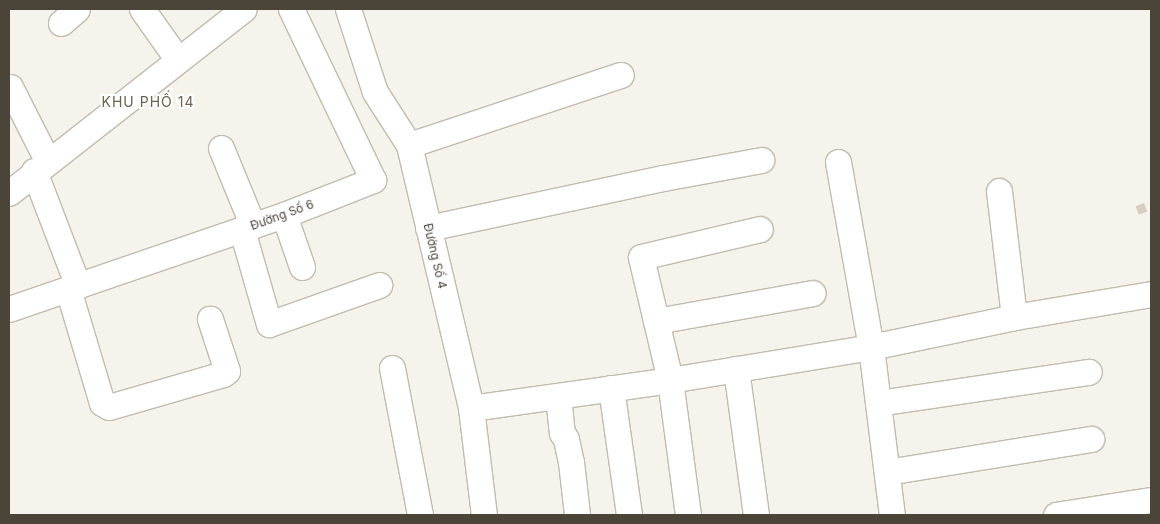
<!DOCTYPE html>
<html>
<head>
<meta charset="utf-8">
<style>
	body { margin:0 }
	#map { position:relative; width:1160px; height:524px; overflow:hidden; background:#f6f3ec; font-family:Inter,sans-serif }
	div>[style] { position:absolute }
	.building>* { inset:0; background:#d8cfc1; transform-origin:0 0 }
	.roads { filter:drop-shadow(1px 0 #c2bbae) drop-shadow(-1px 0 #c2bbae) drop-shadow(0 1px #c2bbae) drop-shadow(0 -1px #c2bbae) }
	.minor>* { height:25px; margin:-12.5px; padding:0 12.5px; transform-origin:12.5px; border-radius:12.5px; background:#fff }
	span { translate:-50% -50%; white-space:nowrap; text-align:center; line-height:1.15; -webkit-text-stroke:4px #fff; paint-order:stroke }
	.street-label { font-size:12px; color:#4b4439 }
	.neighbourhood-label { font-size:14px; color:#6e6250; letter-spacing:1px }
	.frame { position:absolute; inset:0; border:10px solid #4b4439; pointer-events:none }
</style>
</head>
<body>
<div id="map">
	<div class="building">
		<i style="left:1144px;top:203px;width:9px;height:9px;rotate:69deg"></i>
	</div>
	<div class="roads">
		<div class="minor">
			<i style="left:142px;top:9px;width:62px;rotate:54.8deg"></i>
			<i style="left:348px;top:9px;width:87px;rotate:72deg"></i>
			<i style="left:375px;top:92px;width:63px;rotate:57.3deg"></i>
			<i style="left:409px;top:145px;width:270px;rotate:76.7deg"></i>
			<i style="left:471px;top:408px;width:108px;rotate:83.1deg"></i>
			<i style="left:61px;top:23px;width:21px;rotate:-41deg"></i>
			<i style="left:10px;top:87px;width:84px;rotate:63.1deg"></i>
			<i style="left:409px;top:145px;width:223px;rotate:-18.3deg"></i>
			<i style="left:221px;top:148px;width:84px;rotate:67.7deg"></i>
			<i style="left:838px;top:162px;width:188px;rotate:79.9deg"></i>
			<i style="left:871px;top:347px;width:169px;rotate:82.9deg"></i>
			<i style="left:34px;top:171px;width:123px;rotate:69.1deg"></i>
			<i style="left:999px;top:191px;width:127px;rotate:83.2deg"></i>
			<i style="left:9px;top:193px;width:298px;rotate:-38.1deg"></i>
			<i style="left:284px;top:215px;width:55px;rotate:70.9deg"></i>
			<i style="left:428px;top:228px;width:240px;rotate:-12deg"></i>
			<i style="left:663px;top:178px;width:100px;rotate:-10.4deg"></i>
			<i style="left:242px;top:230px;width:98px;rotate:74deg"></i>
			<i style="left:269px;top:324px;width:117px;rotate:-19.5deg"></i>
			<i style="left:68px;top:289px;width:119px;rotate:73.4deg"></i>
			<i style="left:102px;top:403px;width:8px;rotate:30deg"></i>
			<i style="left:109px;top:407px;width:119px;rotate:-16.1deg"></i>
			<i style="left:223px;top:374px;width:5px;rotate:-37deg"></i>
			<i style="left:227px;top:371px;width:55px;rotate:-108.1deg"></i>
			<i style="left:9px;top:309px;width:291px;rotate:-18.9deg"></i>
			<i style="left:284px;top:215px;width:96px;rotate:-21.5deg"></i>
			<i style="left:373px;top:180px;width:190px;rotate:-115.6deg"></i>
			<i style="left:656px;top:321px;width:159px;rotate:-10.1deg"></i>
			<i style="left:392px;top:368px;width:150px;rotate:79.2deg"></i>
			<i style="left:736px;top:369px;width:147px;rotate:82.2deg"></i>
			<i style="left:611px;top:388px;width:128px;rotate:81.9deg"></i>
			<i style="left:558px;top:396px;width:37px;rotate:84deg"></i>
			<i style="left:562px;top:433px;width:7px;rotate:56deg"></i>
			<i style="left:566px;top:439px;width:24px;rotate:78deg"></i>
			<i style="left:571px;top:462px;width:53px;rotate:83.5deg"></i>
			<i style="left:878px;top:403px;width:213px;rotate:-8.4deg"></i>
			<i style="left:471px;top:408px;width:201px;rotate:-8deg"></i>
			<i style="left:670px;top:380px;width:204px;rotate:-9.3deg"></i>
			<i style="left:871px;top:347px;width:146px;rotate:-11.8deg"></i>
			<i style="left:1014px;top:317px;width:139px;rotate:-9.5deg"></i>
			<i style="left:887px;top:472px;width:207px;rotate:-9.2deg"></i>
			<i style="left:688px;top:515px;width:136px;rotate:-97.6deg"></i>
			<i style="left:670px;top:380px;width:126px;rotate:-103.3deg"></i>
			<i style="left:641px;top:257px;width:122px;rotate:-13.2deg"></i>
			<i style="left:1056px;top:515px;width:96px;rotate:-9deg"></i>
		</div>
	</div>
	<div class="street-label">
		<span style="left:282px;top:215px;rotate:-20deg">Đường Số 6</span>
		<span style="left:435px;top:256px;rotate:77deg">Đường Số 4</span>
	</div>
	<div class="neighbourhood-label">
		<span style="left:148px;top:102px">KHU PHỐ 14</span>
	</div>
	<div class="frame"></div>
</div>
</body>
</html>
